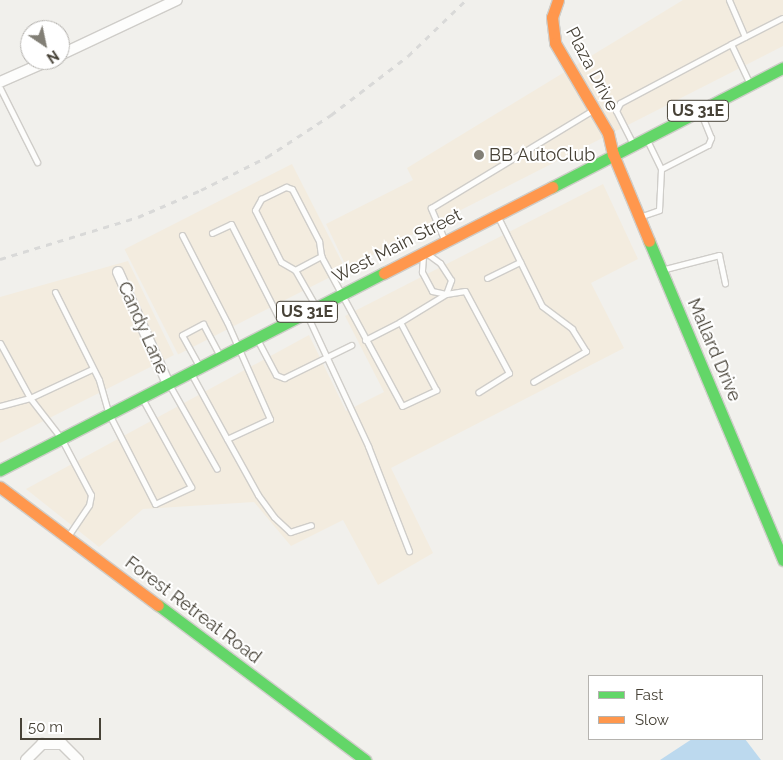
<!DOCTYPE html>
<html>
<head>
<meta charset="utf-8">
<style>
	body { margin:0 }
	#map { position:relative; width:783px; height:760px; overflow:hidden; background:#f1f0ec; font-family:Raleway,sans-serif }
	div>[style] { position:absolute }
	.commercial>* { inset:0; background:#f3ecdf; transform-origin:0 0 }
	.water>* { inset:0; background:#bcd9ee }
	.roads { filter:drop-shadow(1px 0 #cfcdc9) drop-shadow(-1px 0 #cfcdc9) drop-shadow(0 1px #cfcdc9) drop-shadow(0 -1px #cfcdc9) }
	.lane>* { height:5px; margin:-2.5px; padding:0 2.5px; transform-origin:2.5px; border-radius:2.5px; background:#fdfdfc }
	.street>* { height:10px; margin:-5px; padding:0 5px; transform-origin:5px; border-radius:5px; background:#fdfdfc }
	.fast>* { height:11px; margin:-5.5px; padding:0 5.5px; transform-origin:5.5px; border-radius:5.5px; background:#63d668 }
	.slow>* { height:11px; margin:-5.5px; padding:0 5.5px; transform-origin:5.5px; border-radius:5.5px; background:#ff974d }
	.rail>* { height:3px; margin-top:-1.5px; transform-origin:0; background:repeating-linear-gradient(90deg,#d9d9d8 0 6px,transparent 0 12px) }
	.dots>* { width:14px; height:14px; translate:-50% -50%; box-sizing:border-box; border:2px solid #fff; border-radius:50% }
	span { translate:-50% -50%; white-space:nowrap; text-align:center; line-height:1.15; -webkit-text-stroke:4px #fff; paint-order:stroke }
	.shield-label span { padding:1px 4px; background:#fff; border:1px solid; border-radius:4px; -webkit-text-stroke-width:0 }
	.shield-label { font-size:16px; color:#474237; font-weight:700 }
	.street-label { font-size:18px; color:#474237 }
	.poi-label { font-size:18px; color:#474237 }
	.left { translate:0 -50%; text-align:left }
	.legend { position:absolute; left:588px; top:675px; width:175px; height:65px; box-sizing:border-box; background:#fff; border:1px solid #b5b3af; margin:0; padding:6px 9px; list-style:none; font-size:15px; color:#474237 }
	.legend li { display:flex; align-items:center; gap:10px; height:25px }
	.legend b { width:25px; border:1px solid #b5b3af }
	.north { position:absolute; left:20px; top:20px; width:50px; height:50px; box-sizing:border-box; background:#fff; border:1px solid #b5b3af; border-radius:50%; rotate:146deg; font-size:14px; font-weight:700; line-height:20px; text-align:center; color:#474237 }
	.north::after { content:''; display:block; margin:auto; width:18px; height:22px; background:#827f76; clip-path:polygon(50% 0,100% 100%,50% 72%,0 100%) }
	.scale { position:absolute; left:20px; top:718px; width:81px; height:22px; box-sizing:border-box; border:2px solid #474237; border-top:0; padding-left:6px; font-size:15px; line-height:18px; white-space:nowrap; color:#474237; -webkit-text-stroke:4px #fff; paint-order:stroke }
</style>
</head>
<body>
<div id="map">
	<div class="commercial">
		<i style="clip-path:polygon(683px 0,783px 0,783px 46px,347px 268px,326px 224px,413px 180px,407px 168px)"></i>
		<i style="left:292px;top:164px;width:118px;height:188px;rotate:63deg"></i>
		<i style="clip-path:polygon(603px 184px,638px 259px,591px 283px,624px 348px,391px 468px,433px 553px,378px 585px,343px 520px,291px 546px,254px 502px,143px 509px,99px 547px,26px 489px,309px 335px,346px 411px,384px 392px,345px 316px)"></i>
		<i style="clip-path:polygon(128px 261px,174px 355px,0 443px,0 297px)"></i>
	</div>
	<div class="water">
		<i style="clip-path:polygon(692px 739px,745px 739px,761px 760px,660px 760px)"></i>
	</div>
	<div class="roads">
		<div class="lane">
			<i style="left:729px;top:0;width:40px;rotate:66.6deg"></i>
			<i style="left:749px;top:82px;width:42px;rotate:-115.3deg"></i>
			<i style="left:731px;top:44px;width:57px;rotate:-27deg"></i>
			<i style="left:0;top:88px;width:83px;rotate:63.4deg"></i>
			<i style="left:647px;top:140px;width:32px;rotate:64deg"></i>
			<i style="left:661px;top:169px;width:53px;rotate:-27.1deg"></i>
			<i style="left:708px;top:145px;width:8px;rotate:-67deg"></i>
			<i style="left:711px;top:138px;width:27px;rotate:-112deg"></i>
			<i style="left:632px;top:142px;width:35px;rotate:-117deg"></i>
			<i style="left:616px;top:111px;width:9px;rotate:-63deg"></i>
			<i style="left:620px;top:103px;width:126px;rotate:-28deg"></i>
			<i style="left:642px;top:216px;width:18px;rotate:-19deg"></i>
			<i style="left:659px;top:210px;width:41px;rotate:-87.2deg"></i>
			<i style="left:498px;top:217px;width:99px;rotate:63.7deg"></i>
			<i style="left:542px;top:306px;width:38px;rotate:37deg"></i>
			<i style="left:572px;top:329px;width:26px;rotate:58deg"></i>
			<i style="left:586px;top:351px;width:61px;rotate:149.7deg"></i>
			<i style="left:212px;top:233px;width:21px;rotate:-25deg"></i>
			<i style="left:231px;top:224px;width:110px;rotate:63deg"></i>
			<i style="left:182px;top:235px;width:98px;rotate:62.7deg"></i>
			<i style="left:227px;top:322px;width:106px;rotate:66.1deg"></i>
			<i style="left:270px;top:419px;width:47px;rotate:155.1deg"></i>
			<i style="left:227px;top:439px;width:73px;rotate:-118.7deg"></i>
			<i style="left:444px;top:239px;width:34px;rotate:-113deg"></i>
			<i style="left:431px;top:208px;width:189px;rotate:-31.2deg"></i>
			<i style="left:423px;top:256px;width:16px;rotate:94deg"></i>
			<i style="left:422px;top:272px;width:21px;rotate:62deg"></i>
			<i style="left:432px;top:291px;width:14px;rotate:12deg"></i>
			<i style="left:446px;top:294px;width:19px;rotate:-9deg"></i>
			<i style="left:465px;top:291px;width:93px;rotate:61.8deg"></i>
			<i style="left:509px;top:373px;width:36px;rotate:148deg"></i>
			<i style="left:665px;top:269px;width:56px;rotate:-14.5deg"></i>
			<i style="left:719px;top:255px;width:29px;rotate:78deg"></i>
			<i style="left:295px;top:270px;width:30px;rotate:-28deg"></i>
			<i style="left:487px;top:278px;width:37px;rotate:-26deg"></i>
			<i style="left:55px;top:292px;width:98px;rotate:63.4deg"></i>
			<i style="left:99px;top:380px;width:35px;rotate:74deg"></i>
			<i style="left:109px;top:414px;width:101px;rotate:62.9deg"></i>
			<i style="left:155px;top:504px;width:40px;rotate:-25deg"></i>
			<i style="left:191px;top:487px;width:99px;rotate:-118.9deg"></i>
			<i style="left:315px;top:305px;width:40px;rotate:-119.7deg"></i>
			<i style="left:295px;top:270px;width:16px;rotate:-150deg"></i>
			<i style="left:281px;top:262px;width:58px;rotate:-116.6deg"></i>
			<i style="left:255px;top:210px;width:13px;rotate:-61deg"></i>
			<i style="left:261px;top:199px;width:28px;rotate:-26deg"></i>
			<i style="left:286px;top:187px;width:6px;rotate:18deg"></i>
			<i style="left:292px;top:189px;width:59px;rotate:62.6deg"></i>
			<i style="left:319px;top:241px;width:15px;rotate:82deg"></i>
			<i style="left:321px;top:256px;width:170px;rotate:61.6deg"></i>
			<i style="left:402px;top:406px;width:38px;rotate:-25deg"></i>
			<i style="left:436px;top:390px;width:77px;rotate:-117.9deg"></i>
			<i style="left:400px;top:322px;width:54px;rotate:-31.3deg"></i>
			<i style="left:446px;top:294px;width:15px;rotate:-70deg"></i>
			<i style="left:451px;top:280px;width:20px;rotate:-123deg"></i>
			<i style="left:440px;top:263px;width:17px;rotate:-144deg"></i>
			<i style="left:307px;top:315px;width:145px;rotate:65deg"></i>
			<i style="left:368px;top:446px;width:113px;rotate:68.7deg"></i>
			<i style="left:365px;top:340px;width:39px;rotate:-27deg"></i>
			<i style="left:258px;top:341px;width:38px;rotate:62deg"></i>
			<i style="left:276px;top:375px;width:9px;rotate:21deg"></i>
			<i style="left:284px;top:378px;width:75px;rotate:-26.2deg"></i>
			<i style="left:0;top:343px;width:63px;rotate:61.4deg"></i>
			<i style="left:30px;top:398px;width:68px;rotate:-25.1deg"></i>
			<i style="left:198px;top:364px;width:33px;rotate:-119deg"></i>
			<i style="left:182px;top:335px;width:24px;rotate:-28deg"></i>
			<i style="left:203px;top:324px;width:34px;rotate:62deg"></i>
			<i style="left:170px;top:386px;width:95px;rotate:60.5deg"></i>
			<i style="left:0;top:406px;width:31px;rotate:-15deg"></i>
			<i style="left:30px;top:398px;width:51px;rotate:52.2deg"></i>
			<i style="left:61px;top:438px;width:64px;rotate:62.2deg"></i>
			<i style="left:91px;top:495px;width:10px;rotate:101deg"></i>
			<i style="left:89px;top:505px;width:36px;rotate:124deg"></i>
			<i style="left:227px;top:439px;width:64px;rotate:61deg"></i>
			<i style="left:258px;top:495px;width:27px;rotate:54deg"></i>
			<i style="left:274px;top:517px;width:22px;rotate:43deg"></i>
			<i style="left:290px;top:532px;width:22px;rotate:-18deg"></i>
		</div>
		<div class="street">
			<i style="left:60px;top:55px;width:129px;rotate:-25.2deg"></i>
			<i style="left:0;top:82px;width:55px;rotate:-23.7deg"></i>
			<i style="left:118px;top:272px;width:123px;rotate:65.9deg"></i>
			<i style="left:26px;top:760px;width:23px;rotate:-45deg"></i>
			<i style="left:42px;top:744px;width:20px"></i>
			<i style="left:62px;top:744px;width:23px;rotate:45deg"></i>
		</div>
		<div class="fast">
			<i style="left:552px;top:187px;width:260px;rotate:-27.3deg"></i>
			<i style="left:649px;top:241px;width:346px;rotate:67.2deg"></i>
			<i style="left:0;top:470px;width:432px;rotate:-27.2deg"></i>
			<i style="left:158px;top:605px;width:259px;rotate:36.8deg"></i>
		</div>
		<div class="slow">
			<i style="left:558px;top:0;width:18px;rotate:109deg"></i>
			<i style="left:552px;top:17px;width:26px;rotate:83deg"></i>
			<i style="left:555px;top:43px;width:104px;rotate:59.5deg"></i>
			<i style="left:608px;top:133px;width:22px;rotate:77deg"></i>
			<i style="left:613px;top:154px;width:94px;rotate:67.5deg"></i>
			<i style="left:384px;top:273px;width:189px;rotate:-27.1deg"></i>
			<i style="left:0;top:487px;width:197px;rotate:36.8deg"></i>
		</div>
	</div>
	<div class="rail">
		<i style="left:0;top:259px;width:144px;rotate:-16.9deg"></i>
		<i style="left:138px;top:217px;width:69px;rotate:-23.2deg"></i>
		<i style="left:201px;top:190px;width:74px;rotate:-26.6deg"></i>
		<i style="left:267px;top:157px;width:77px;rotate:-33.3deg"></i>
		<i style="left:331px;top:115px;width:97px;rotate:-37.5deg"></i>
		<i style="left:408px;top:56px;width:81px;rotate:-44deg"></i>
	</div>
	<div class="dots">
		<i style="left:479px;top:155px;background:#827f76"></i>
	</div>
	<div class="shield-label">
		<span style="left:698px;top:111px">US 31E</span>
		<span style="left:307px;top:312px">US 31E</span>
	</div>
	<div class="street-label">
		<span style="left:592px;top:69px;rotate:62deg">Plaza Drive</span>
		<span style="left:397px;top:246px;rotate:-27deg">West Main Street</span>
		<span style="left:143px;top:328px;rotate:66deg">Candy Lane</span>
		<span style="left:714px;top:350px;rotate:67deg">Mallard Drive</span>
		<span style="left:193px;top:610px;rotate:37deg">Forest Retreat Road</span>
	</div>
	<div class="poi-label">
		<span class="left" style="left:489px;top:155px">BB AutoClub</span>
	</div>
	<ul class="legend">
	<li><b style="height:6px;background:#63d668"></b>Fast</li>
	<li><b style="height:6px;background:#ff974d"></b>Slow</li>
	</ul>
	<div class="north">N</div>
	<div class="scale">50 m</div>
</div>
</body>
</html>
